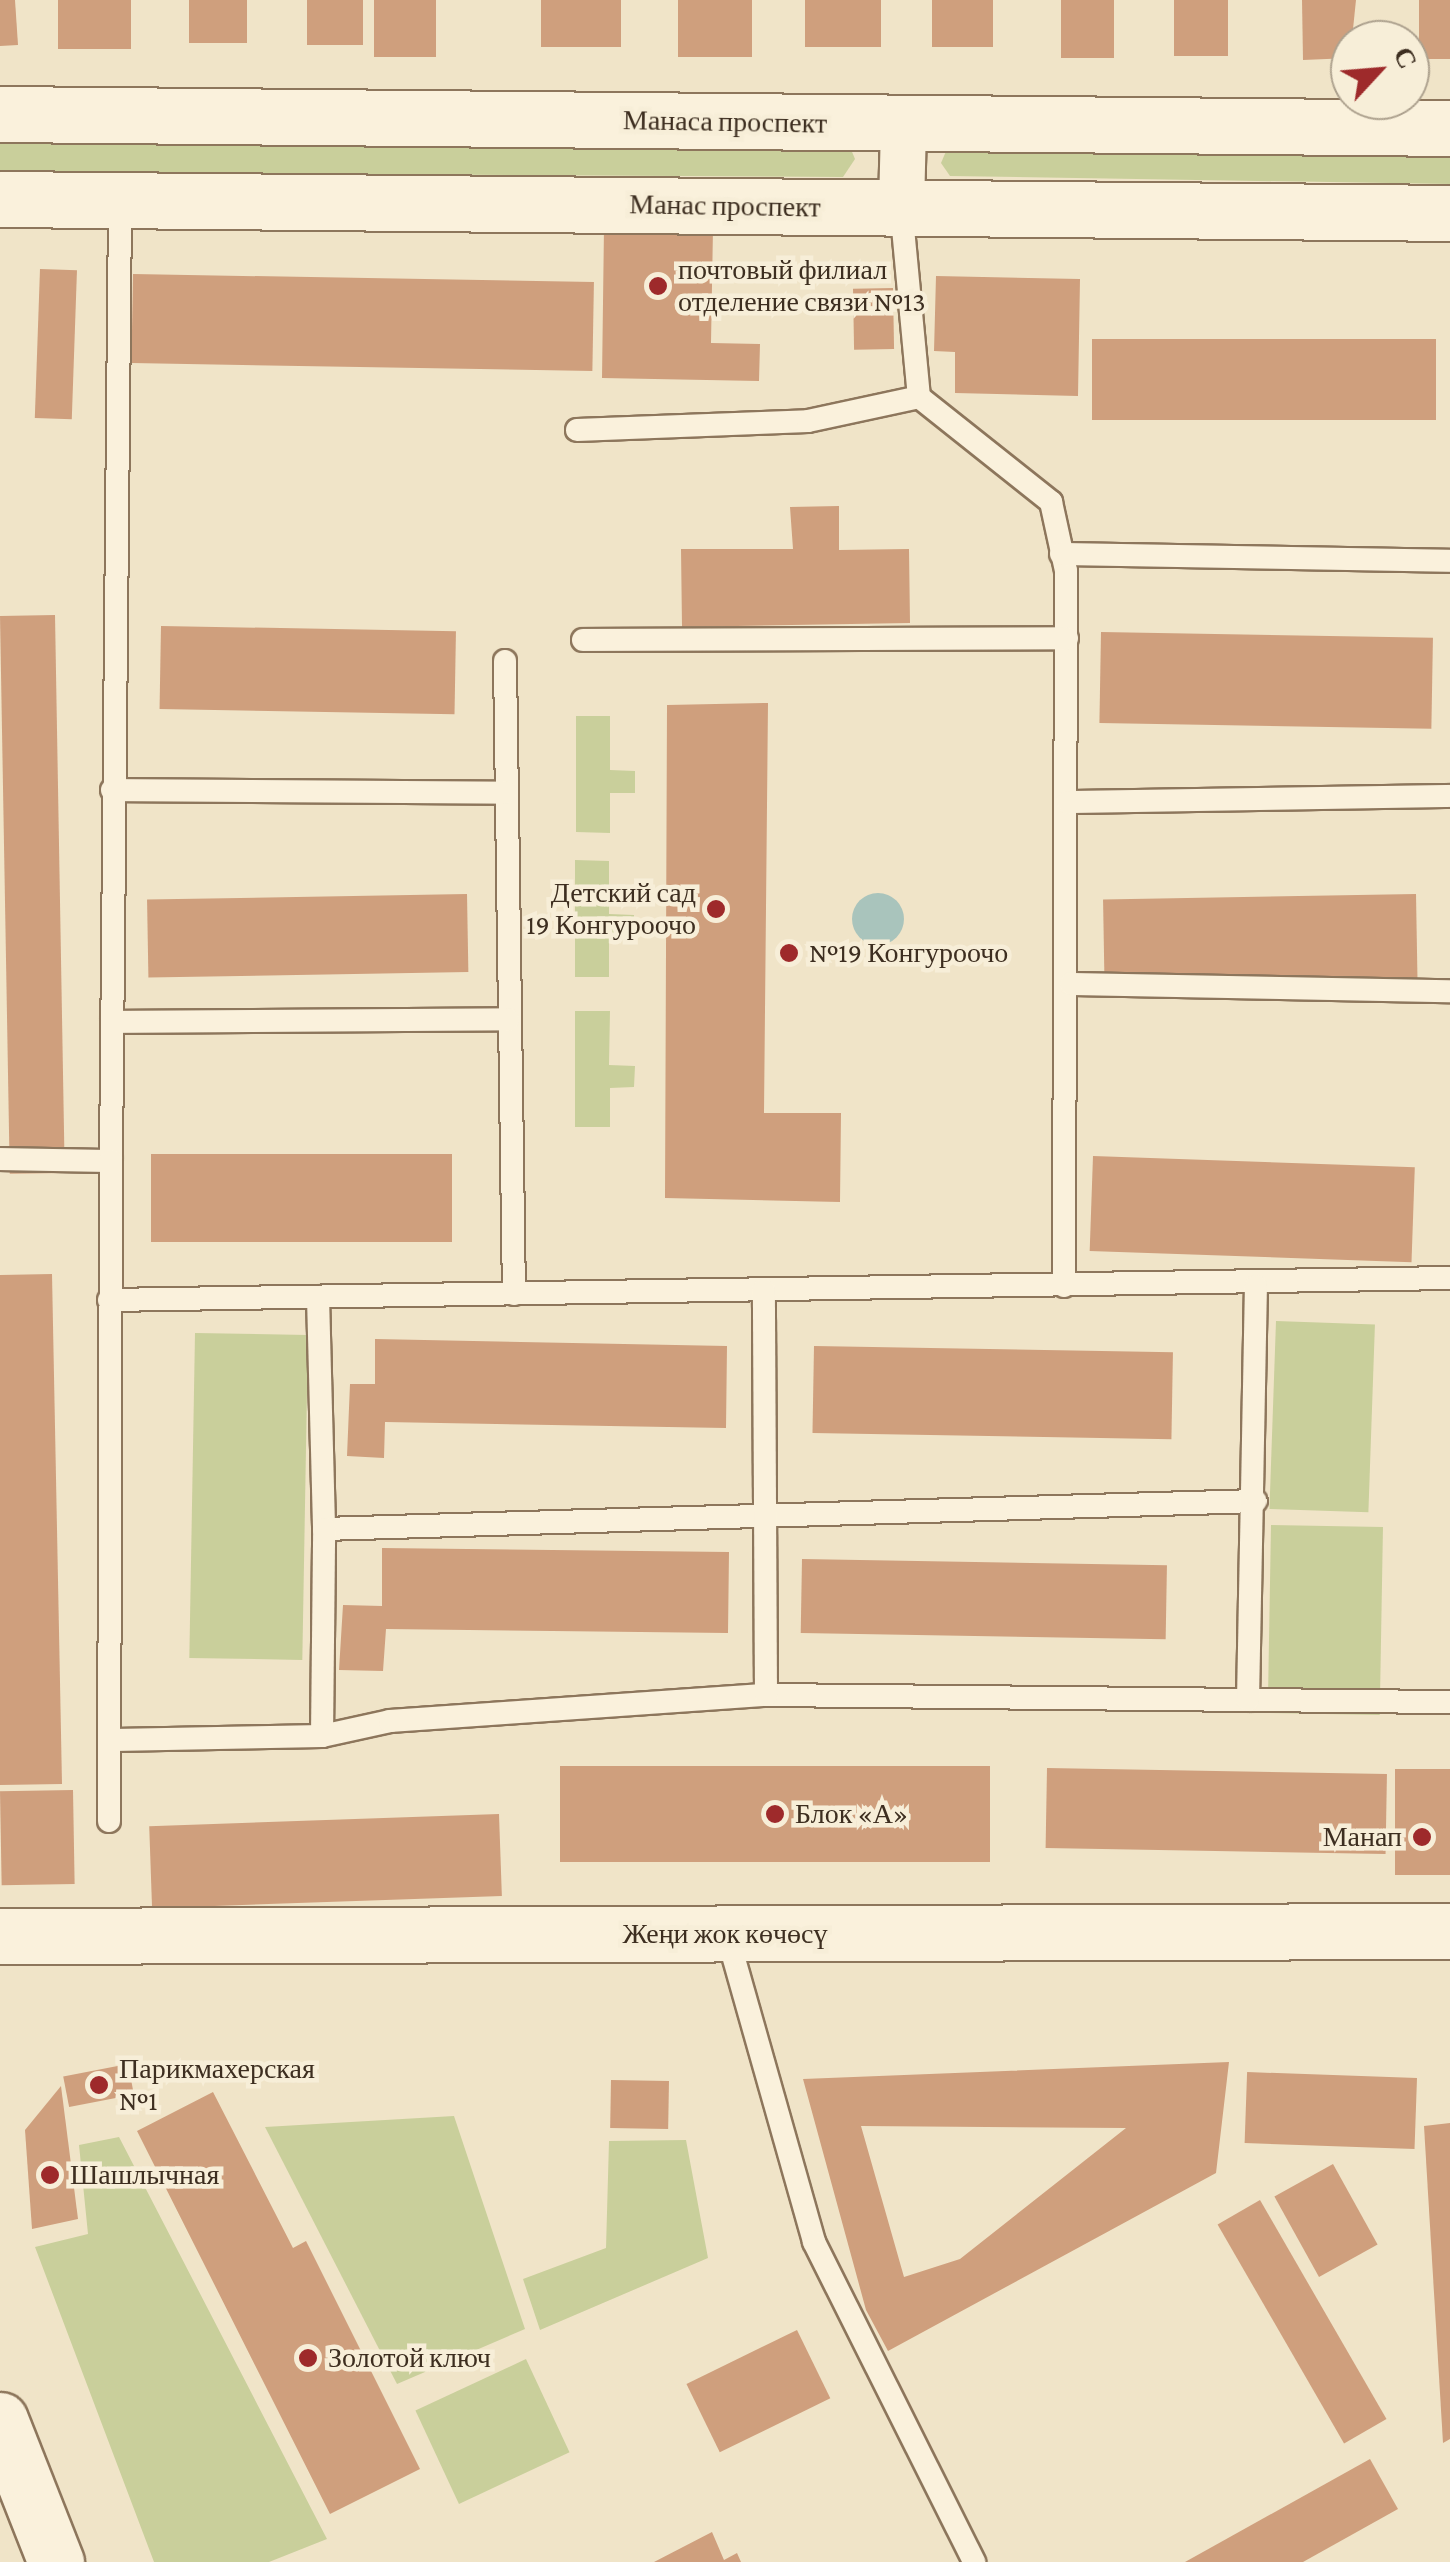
<!DOCTYPE html>
<html>
<head>
<meta charset="utf-8">
<style>
	body { margin:0 }
	#map { position:relative; width:1450px; height:2562px; overflow:hidden; background:#f0e4c8; font-family:"Crimson Pro",serif }
	div>[style] { position:absolute }
	.green>* { inset:0; background:#c9cf9b; transform-origin:0 0 }
	.water>* { inset:0; background:#a9c4bc }
	.round { border-radius:50% }
	.building>* { inset:0; background:#cf9f7d; transform-origin:0 0 }
	.roads { filter:drop-shadow(2px 0 #8d765c) drop-shadow(-2px 0 #8d765c) drop-shadow(0 2px #8d765c) drop-shadow(0 -2px #8d765c) }
	.lane>* { height:22px; margin:-11px; padding:0 11px; transform-origin:11px; border-radius:11px; background:#faf1dc }
	.street>* { height:45px; margin:-22.5px; padding:0 22.5px; transform-origin:22.5px; border-radius:22.5px; background:#faf1dc }
	.secondary>* { height:55px; margin:-27.5px; padding:0 27.5px; transform-origin:27.5px; border-radius:27.5px; background:#faf1dc }
	.dots>* { width:28px; height:28px; translate:-50% -50%; box-sizing:border-box; border:5px solid #f7eed8; border-radius:50% }
	span { translate:-50% -50%; white-space:nowrap; text-align:center; line-height:1.15; -webkit-text-stroke:9px #f7eed8; paint-order:stroke }
	.street-label { font-size:28px; color:#3d2e20 }
	.poi-label { font-size:28px; color:#3d2e20 }
	.left { translate:0 -50%; text-align:left }
	.right { translate:-100% -50%; text-align:right }
	.north { position:absolute; left:1330px; top:20px; width:100px; height:100px; box-sizing:border-box; background:#f7eed8; border:2px solid #ada18e; border-radius:50%; rotate:64deg; font-size:28px; font-weight:700; line-height:40px; text-align:center; color:#3d2e20 }
	.north::after { content:''; display:block; margin:auto; width:35px; height:45px; background:#9e2a2b; clip-path:polygon(50% 0,100% 100%,50% 72%,0 100%) }
</style>
</head>
<body>
<div id="map">
	<div class="green">
		<i style="clip-path:polygon(0 135px,850px 147px,855px 159px,843px 177px,0 172px)"></i>
		<i style="clip-path:polygon(950px 142px,1450px 145px,1450px 184px,950px 176px,941px 163px)"></i>
		<i style="clip-path:polygon(576px 716px,610px 716px,610px 770px,635px 771px,635px 793px,610px 793px,610px 833px,576px 832px)"></i>
		<i style="clip-path:polygon(575px 860px,609px 861px,609px 914px,634px 915px,634px 937px,609px 938px,609px 977px,575px 977px)"></i>
		<i style="clip-path:polygon(575px 1011px,610px 1011px,609px 1065px,635px 1066px,634px 1087px,610px 1088px,610px 1127px,575px 1127px)"></i>
		<i style="left:1276px;top:1321px;width:99px;height:188px;rotate:2deg"></i>
		<i style="left:195px;top:1333px;width:113px;height:325px;rotate:1deg"></i>
		<i style="left:1271px;top:1525px;width:112px;height:188px;rotate:1deg"></i>
		<i style="clip-path:polygon(454px 2116px,525px 2329px,397px 2384px,265px 2127px)"></i>
		<i style="clip-path:polygon(119px 2137px,327px 2539px,269px 2562px,154px 2562px,35px 2247px,88px 2234px,79px 2145px)"></i>
		<i style="clip-path:polygon(686px 2140px,708px 2258px,540px 2330px,523px 2279px,606px 2248px,609px 2141px)"></i>
		<i style="left:526px;top:2359px;width:103px;height:122px;rotate:65deg"></i>
	</div>
	<div class="water">
		<i class="round" style="left:852px;top:893px;width:52px;height:52px"></i>
	</div>
	<div class="building">
		<i style="clip-path:polygon(0 0,15px 0,18px 45px,0 46px)"></i>
		<i style="left:58px;top:0;width:73px;height:49px"></i>
		<i style="left:189px;top:0;width:58px;height:43px"></i>
		<i style="left:307px;top:0;width:56px;height:45px"></i>
		<i style="left:374px;top:0;width:62px;height:57px"></i>
		<i style="left:541px;top:0;width:80px;height:47px"></i>
		<i style="left:678px;top:0;width:74px;height:57px"></i>
		<i style="left:805px;top:0;width:76px;height:47px"></i>
		<i style="left:932px;top:0;width:61px;height:47px"></i>
		<i style="left:1061px;top:0;width:53px;height:58px"></i>
		<i style="left:1174px;top:0;width:54px;height:56px"></i>
		<i style="clip-path:polygon(1302px 0,1356px 0,1350px 58px,1303px 60px)"></i>
		<i style="left:1419px;top:0;width:31px;height:59px"></i>
		<i style="clip-path:polygon(604px 227px,713px 229px,711px 343px,760px 344px,759px 381px,602px 378px)"></i>
		<i style="left:40px;top:269px;width:37px;height:149px;rotate:2deg"></i>
		<i style="left:133px;top:274px;width:461px;height:89px;rotate:1deg"></i>
		<i style="clip-path:polygon(936px 276px,1080px 279px,1078px 396px,955px 393px,955px 352px,934px 351px)"></i>
		<i style="left:893px;top:288px;width:61px;height:40px;rotate:89deg"></i>
		<i style="left:1092px;top:339px;width:344px;height:81px"></i>
		<i style="clip-path:polygon(839px 506px,839px 550px,909px 549px,910px 623px,682px 627px,681px 549px,793px 549px,790px 507px)"></i>
		<i style="left:55px;top:615px;width:558px;height:55px;rotate:89deg"></i>
		<i style="left:161px;top:626px;width:295px;height:83px;rotate:1deg"></i>
		<i style="left:1101px;top:632px;width:332px;height:91px;rotate:1deg"></i>
		<i style="clip-path:polygon(768px 703px,764px 1113px,841px 1113px,840px 1202px,665px 1198px,667px 705px)"></i>
		<i style="left:467px;top:894px;width:78px;height:320px;rotate:89deg"></i>
		<i style="left:1416px;top:894px;width:89px;height:313px;rotate:89deg"></i>
		<i style="left:151px;top:1154px;width:301px;height:88px"></i>
		<i style="left:1093px;top:1156px;width:322px;height:95px;rotate:2deg"></i>
		<i style="clip-path:polygon(52px 1274px,62px 1784px,0 1785px,0 1275px)"></i>
		<i style="clip-path:polygon(375px 1339px,727px 1346px,726px 1428px,385px 1422px,384px 1458px,347px 1456px,350px 1384px,375px 1384px)"></i>
		<i style="left:814px;top:1346px;width:359px;height:87px;rotate:1deg"></i>
		<i style="clip-path:polygon(382px 1548px,729px 1552px,728px 1633px,386px 1629px,383px 1671px,339px 1670px,343px 1605px,382px 1606px)"></i>
		<i style="left:802px;top:1559px;width:365px;height:74px;rotate:1deg"></i>
		<i style="left:560px;top:1766px;width:430px;height:96px"></i>
		<i style="left:1047px;top:1768px;width:340px;height:80px;rotate:1deg"></i>
		<i style="left:1395px;top:1769px;width:55px;height:106px"></i>
		<i style="left:73px;top:1790px;width:94px;height:73px;rotate:89deg"></i>
		<i style="left:499px;top:1814px;width:82px;height:350px;rotate:88deg"></i>
		<i style="clip-path:polygon(evenodd,1229px 2062px,1216px 2173px,888px 2351px,866px 2310px,803px 2079px,1229px 2062px,861px 2126px,1126px 2128px,960px 2259px,904px 2277px,861px 2126px)"></i>
		<i style="left:128px;top:2064px;width:31px;height:66px;rotate:79deg"></i>
		<i style="left:1417px;top:2078px;width:71px;height:170px;rotate:92deg"></i>
		<i style="left:611px;top:2080px;width:58px;height:48px;rotate:1deg"></i>
		<i style="clip-path:polygon(61px 2086px,78px 2219px,32px 2229px,25px 2130px)"></i>
		<i style="clip-path:polygon(213px 2092px,293px 2248px,306px 2241px,420px 2469px,330px 2514px,137px 2131px)"></i>
		<i style="clip-path:polygon(1450px 2123px,1450px 2439px,1443px 2443px,1424px 2126px)"></i>
		<i style="left:1333px;top:2164px;width:92px;height:67px;rotate:61deg"></i>
		<i style="left:1260px;top:2200px;width:253px;height:49px;rotate:60deg"></i>
		<i style="left:797px;top:2330px;width:76px;height:123px;rotate:64deg"></i>
		<i style="clip-path:polygon(1370px 2459px,1398px 2509px,1303px 2562px,1185px 2562px)"></i>
		<i style="clip-path:polygon(712px 2532px,724px 2560px,737px 2553px,741px 2562px,654px 2562px)"></i>
	</div>
	<div class="roads">
		<div class="lane">
			<i style="left:901px;top:207px;width:191px;rotate:84.6deg"></i>
			<i style="left:919px;top:397px;width:169px;rotate:38.5deg"></i>
			<i style="left:1051px;top:502px;width:71px;rotate:77.7deg"></i>
			<i style="left:1066px;top:571px;width:715px;rotate:90.16deg"></i>
			<i style="left:577px;top:430px;width:231px;rotate:-2.2deg"></i>
			<i style="left:808px;top:421px;width:114px;rotate:-12.2deg"></i>
			<i style="left:1061px;top:554px;width:389px;rotate:1deg"></i>
			<i style="left:583px;top:640px;width:484px;rotate:-0.2deg"></i>
			<i style="left:505px;top:661px;width:633px;rotate:89.19deg"></i>
			<i style="left:112px;top:790px;width:393px;rotate:0.4deg"></i>
			<i style="left:1068px;top:802px;width:382px;rotate:-0.9deg"></i>
			<i style="left:1071px;top:984px;width:379px;rotate:1.1deg"></i>
			<i style="left:112px;top:1022px;width:396px;rotate:-0.4deg"></i>
			<i style="left:0;top:1159px;width:111px;rotate:1deg"></i>
			<i style="left:111px;top:1161px;width:961px;rotate:-89.46deg"></i>
			<i style="left:318px;top:1297px;width:232px;rotate:88.5deg"></i>
			<i style="left:324px;top:1529px;width:932px;rotate:-1.72deg"></i>
			<i style="left:109px;top:1300px;width:1341px;rotate:-0.94deg"></i>
			<i style="left:766px;top:1695px;width:684px;rotate:0.59deg"></i>
			<i style="left:1248px;top:1700px;width:414px;rotate:-88.9deg"></i>
			<i style="left:322px;top:1736px;width:207px;rotate:-89.4deg"></i>
			<i style="left:114px;top:1740px;width:208px;rotate:-1.1deg"></i>
			<i style="left:322px;top:1736px;width:70px;rotate:-12.4deg"></i>
			<i style="left:390px;top:1721px;width:377px;rotate:-4deg"></i>
			<i style="left:766px;top:1695px;width:405px;rotate:-90.3deg"></i>
			<i style="left:109px;top:1821px;width:660px;rotate:-89.83deg"></i>
			<i style="left:727px;top:1934px;width:320px;rotate:74.2deg"></i>
			<i style="left:814px;top:2242px;width:358px;rotate:63.4deg"></i>
		</div>
		<div class="street">
			<i style="left:901px;top:207px;width:83px;rotate:-88.6deg"></i>
		</div>
		<div class="secondary">
			<i style="left:0;top:114px;width:1450px;rotate:0.55deg"></i>
			<i style="left:0;top:199px;width:1450px;rotate:0.55deg"></i>
			<i style="left:0;top:1936px;width:1450px;rotate:-0.2deg"></i>
			<i style="left:0;top:2420px;width:153px;rotate:68.5deg"></i>
		</div>
	</div>
	<div class="dots">
		<i style="left:658px;top:286px;background:#9e2a2b"></i>
		<i style="left:716px;top:909px;background:#9e2a2b"></i>
		<i style="left:789px;top:953px;background:#9e2a2b"></i>
		<i style="left:775px;top:1814px;background:#9e2a2b"></i>
		<i style="left:1422px;top:1837px;background:#9e2a2b"></i>
		<i style="left:99px;top:2085px;background:#9e2a2b"></i>
		<i style="left:50px;top:2175px;background:#9e2a2b"></i>
		<i style="left:308px;top:2358px;background:#9e2a2b"></i>
	</div>
	<div class="street-label">
		<span style="left:725px;top:122px;rotate:1deg">Манаса проспект</span>
		<span style="left:725px;top:206px;rotate:1deg">Манас проспект</span>
		<span style="left:725px;top:1934px">Жеңи жок көчөсү</span>
	</div>
	<div class="poi-label">
		<span class="left" style="left:678px;top:286px">почтовый филиал<br>отделение связи №13</span>
		<span class="right" style="left:696px;top:909px">Детский сад<br>19 Конгуроочо</span>
		<span class="left" style="left:809px;top:953px">№19 Конгуроочо</span>
		<span class="left" style="left:795px;top:1814px">Блок «А»</span>
		<span class="right" style="left:1402px;top:1837px">Манап</span>
		<span class="left" style="left:119px;top:2085px">Парикмахерская<br>№1</span>
		<span class="left" style="left:70px;top:2175px">Шашлычная</span>
		<span class="left" style="left:328px;top:2358px">Золотой ключ</span>
	</div>
	<div class="north">С</div>
</div>
</body>
</html>
